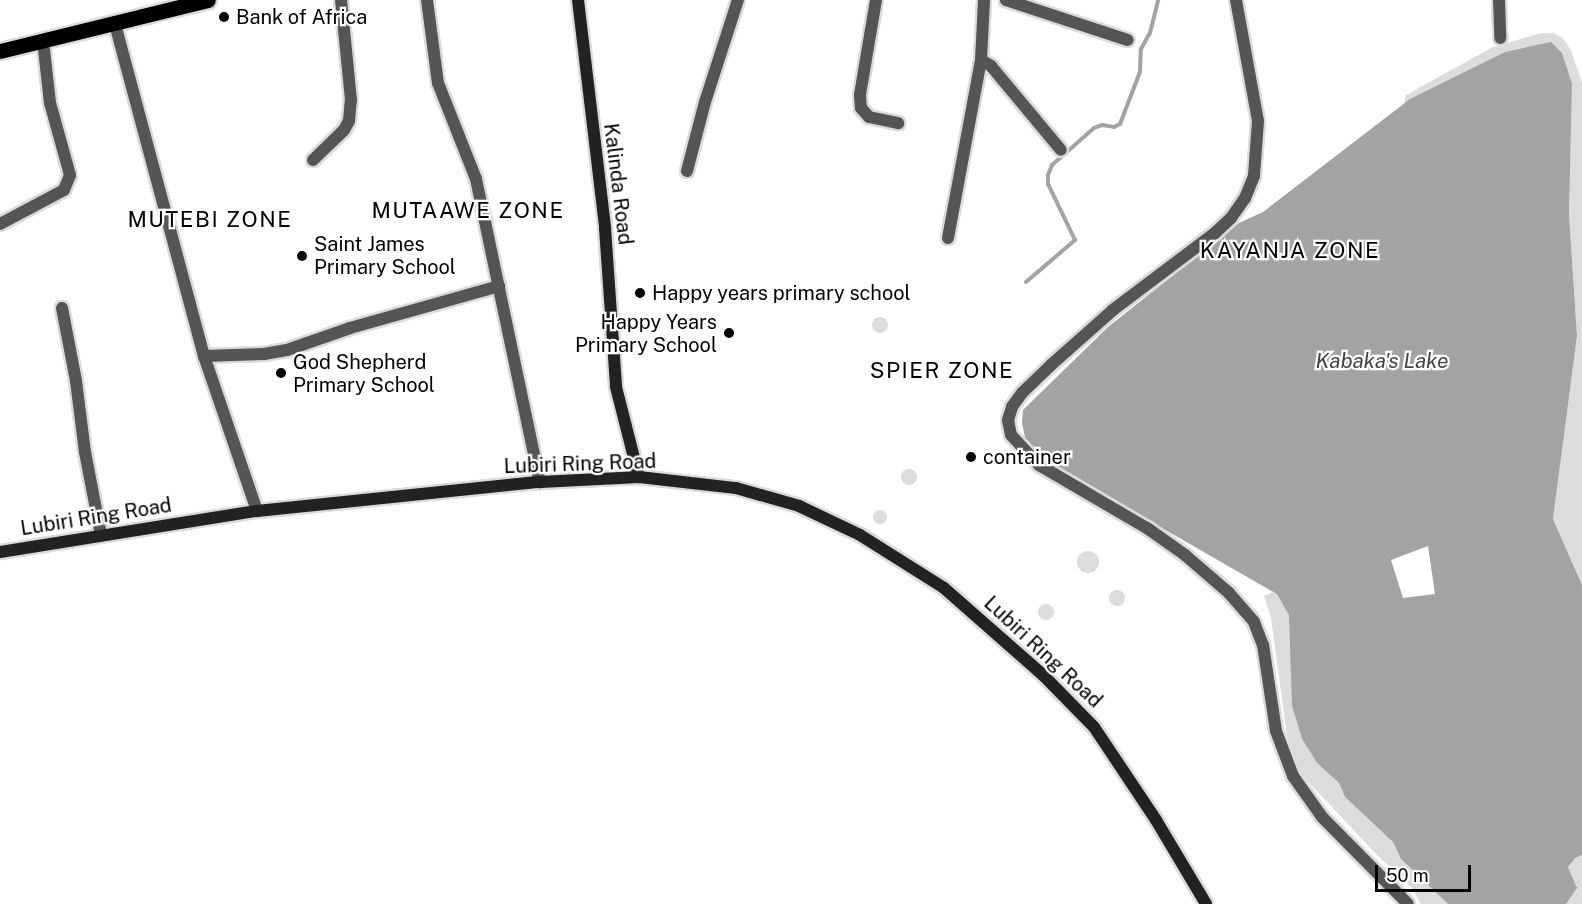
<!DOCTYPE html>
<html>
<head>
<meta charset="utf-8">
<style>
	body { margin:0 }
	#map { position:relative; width:1582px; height:904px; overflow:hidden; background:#fff; font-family:"Public Sans",sans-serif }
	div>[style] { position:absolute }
	.green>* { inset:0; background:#dcdcdc }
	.round { border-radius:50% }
	.water>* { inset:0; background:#a3a3a3 }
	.stream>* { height:4px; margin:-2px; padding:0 2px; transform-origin:2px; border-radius:2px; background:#a3a3a3 }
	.roads { filter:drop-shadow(2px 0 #dbdbdb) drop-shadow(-2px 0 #dbdbdb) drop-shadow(0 2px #dbdbdb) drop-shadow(0 -2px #dbdbdb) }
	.street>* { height:12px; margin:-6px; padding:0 6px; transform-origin:6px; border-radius:6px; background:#555 }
	.secondary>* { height:12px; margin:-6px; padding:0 6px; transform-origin:6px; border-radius:6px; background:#222 }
	.primary>* { height:15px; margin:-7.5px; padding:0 7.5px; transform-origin:7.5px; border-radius:7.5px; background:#000 }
	.dots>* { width:16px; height:16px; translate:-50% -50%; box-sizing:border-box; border:3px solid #fff; border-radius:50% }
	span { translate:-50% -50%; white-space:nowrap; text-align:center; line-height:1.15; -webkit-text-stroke:4.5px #fff; paint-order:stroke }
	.poi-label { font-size:20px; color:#000 }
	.left { translate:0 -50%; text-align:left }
	.right { translate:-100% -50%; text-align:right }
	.street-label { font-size:20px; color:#000 }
	.water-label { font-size:21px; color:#444; font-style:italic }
	.quarter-label { font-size:22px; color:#000; letter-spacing:1.5px }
	.scale { position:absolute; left:1375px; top:865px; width:96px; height:27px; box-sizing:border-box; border:3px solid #000; border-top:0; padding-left:8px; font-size:18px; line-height:21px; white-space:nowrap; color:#000; -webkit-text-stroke:4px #fff; paint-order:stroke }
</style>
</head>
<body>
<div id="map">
	<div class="green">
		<i style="clip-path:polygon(1541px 33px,1553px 33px,1563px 38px,1571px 50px,1582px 83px,1582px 585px,1553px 519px,1577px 336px,1569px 214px,1572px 84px,1505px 52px,1404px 103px,1406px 95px,1493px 47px)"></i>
		<i class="round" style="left:872px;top:317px;width:16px;height:16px"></i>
		<i class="round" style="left:901px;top:469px;width:16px;height:16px"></i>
		<i class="round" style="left:873px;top:510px;width:14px;height:14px"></i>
		<i class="round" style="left:1077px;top:551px;width:22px;height:22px"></i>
		<i style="clip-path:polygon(1286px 586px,1302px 604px,1292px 706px,1302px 739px,1317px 763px,1339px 783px,1345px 797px,1393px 842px,1401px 859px,1448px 904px,1421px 904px,1411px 887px,1376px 854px,1300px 773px,1287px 736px,1271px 618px,1264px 596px)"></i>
		<i class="round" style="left:1109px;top:590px;width:16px;height:16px"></i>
		<i class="round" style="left:1038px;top:604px;width:16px;height:16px"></i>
		<i style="clip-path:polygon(1582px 855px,1582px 904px,1566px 904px,1577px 888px,1568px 867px,1575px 858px)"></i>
	</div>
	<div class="water">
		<i style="clip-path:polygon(evenodd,1551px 42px,1562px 53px,1572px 84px,1569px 214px,1577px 336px,1553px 519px,1582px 585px,1582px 855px,1575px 858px,1568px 867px,1577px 888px,1566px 904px,1448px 904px,1401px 859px,1393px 842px,1345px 797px,1339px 783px,1317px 763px,1302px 739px,1292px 706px,1289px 615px,1277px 594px,1028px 451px,1022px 423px,1023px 410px,1108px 327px,1239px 223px,1263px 212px,1410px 99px,1505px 52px,1551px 42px,1428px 546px,1435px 594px,1403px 598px,1391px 560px,1428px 546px)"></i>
	</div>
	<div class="stream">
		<i style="left:1026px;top:282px;width:65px;rotate:-40.6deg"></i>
		<i style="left:1075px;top:240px;width:62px;rotate:-115.7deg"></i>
		<i style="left:1048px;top:184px;width:9px;rotate:-90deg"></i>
		<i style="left:1048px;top:175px;width:11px;rotate:-68deg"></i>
		<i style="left:1052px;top:165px;width:56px;rotate:-41.4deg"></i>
		<i style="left:1094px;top:128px;width:9px;rotate:-21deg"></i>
		<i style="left:1102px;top:125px;width:12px;rotate:9deg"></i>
		<i style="left:1114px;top:127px;width:7px;rotate:-27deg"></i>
		<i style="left:1120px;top:124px;width:56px;rotate:-69deg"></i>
		<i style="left:1140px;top:72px;width:23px;rotate:-88deg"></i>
		<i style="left:1141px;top:49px;width:18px;rotate:-61deg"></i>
		<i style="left:1150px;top:33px;width:34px;rotate:-76deg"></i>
	</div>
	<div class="roads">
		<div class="street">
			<i style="left:427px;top:0;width:84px;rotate:82.5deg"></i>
			<i style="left:438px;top:83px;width:103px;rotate:68.4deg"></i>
			<i style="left:476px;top:179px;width:310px;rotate:78.1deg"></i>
			<i style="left:876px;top:0;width:96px;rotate:99.6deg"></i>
			<i style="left:860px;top:95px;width:13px;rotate:86deg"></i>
			<i style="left:861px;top:108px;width:12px;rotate:48deg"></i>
			<i style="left:869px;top:117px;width:30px;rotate:12deg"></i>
			<i style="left:1006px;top:0;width:128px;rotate:18.2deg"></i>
			<i style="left:1236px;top:0;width:123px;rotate:79.7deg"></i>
			<i style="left:1258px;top:121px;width:55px;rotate:94.2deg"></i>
			<i style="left:1254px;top:176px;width:24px;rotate:112deg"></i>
			<i style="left:1245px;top:198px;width:24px;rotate:125deg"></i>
			<i style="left:1231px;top:218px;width:22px;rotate:137deg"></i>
			<i style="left:1215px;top:233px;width:128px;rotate:143deg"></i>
			<i style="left:1113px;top:310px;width:83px;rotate:138.4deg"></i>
			<i style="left:1051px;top:365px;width:40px;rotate:136deg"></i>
			<i style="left:1022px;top:393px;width:17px;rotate:126deg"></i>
			<i style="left:1012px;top:407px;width:14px;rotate:107deg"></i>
			<i style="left:1008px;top:420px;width:15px;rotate:79deg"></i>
			<i style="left:1011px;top:435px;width:41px;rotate:47deg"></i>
			<i style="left:1039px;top:465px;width:125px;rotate:30.3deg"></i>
			<i style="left:1147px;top:528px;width:47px;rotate:35.4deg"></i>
			<i style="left:1185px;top:555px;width:58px;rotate:40.8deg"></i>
			<i style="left:1229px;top:593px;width:38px;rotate:49deg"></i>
			<i style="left:1254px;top:622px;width:25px;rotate:69deg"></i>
			<i style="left:1263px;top:645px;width:87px;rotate:81.4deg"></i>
			<i style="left:1276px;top:731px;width:48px;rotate:69.3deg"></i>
			<i style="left:1293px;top:776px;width:50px;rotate:54.7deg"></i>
			<i style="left:1322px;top:817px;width:122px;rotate:45.3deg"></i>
			<i style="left:1499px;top:0;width:38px;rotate:88deg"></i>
			<i style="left:115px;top:24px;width:344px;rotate:75deg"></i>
			<i style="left:204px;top:356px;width:164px;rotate:71.1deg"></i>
			<i style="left:981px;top:60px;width:12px;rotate:31deg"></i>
			<i style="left:991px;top:66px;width:109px;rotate:50.2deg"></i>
			<i style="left:313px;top:160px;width:43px;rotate:-44.1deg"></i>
			<i style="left:344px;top:130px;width:10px;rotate:-61deg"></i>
			<i style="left:349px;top:121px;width:21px;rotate:-85deg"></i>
			<i style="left:351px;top:100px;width:100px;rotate:-95.7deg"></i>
			<i style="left:687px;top:171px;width:71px;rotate:-75.4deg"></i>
			<i style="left:705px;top:102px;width:107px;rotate:-72.1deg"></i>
			<i style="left:0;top:224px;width:72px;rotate:-28deg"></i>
			<i style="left:64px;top:190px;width:16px;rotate:-68deg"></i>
			<i style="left:70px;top:175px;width:75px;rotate:-105.5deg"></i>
			<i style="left:50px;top:103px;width:62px;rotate:-96.4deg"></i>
			<i style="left:948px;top:238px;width:181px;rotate:-79.5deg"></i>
			<i style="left:981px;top:60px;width:60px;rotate:-87.1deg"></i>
			<i style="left:62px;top:308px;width:74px;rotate:79.1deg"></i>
			<i style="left:76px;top:381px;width:72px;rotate:82.8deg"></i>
			<i style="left:85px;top:452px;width:85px;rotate:79.1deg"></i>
			<i style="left:204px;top:356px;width:60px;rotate:-1.9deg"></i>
			<i style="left:264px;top:354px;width:23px;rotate:-10deg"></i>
			<i style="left:287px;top:350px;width:67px;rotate:-19.2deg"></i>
			<i style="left:350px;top:328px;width:155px;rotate:-15.7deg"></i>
		</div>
		<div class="secondary">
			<i style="left:578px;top:0;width:230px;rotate:83.2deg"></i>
			<i style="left:605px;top:228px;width:159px;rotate:86deg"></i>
			<i style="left:616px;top:387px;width:93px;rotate:75.7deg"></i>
			<i style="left:0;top:552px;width:260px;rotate:-9.1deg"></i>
			<i style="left:257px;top:511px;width:284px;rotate:-5.9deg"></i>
			<i style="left:540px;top:482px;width:99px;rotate:-2.9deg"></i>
			<i style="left:639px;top:477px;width:98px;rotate:6.5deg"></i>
			<i style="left:736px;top:488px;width:66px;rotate:15.9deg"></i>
			<i style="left:799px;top:506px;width:68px;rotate:25.4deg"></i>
			<i style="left:860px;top:535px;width:99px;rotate:32.2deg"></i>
			<i style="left:944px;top:588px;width:132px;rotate:41.3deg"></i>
			<i style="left:1043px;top:675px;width:73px;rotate:45.6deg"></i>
			<i style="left:1094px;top:727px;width:112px;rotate:56.3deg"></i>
			<i style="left:1156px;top:820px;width:98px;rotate:59.2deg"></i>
		</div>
		<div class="primary">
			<i style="left:0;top:51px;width:214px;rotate:-13.8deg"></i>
		</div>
	</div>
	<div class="dots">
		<i style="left:224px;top:17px;background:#000"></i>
		<i style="left:302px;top:256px;background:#000"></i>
		<i style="left:640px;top:293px;background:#000"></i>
		<i style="left:729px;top:333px;background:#000"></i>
		<i style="left:281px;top:373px;background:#000"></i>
		<i style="left:971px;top:457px;background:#000"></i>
	</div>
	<div class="poi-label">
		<span class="left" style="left:236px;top:17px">Bank of Africa</span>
		<span class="left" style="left:314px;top:256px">Saint James<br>Primary School</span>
		<span class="left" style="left:652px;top:293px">Happy years primary school</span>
		<span class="right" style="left:717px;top:334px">Happy Years<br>Primary School</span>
		<span class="left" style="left:293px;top:374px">God Shepherd<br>Primary School</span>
		<span class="left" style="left:983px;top:457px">container</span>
	</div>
	<div class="street-label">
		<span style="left:618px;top:184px;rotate:83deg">Kalinda Road</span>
		<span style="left:580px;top:464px;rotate:-2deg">Lubiri Ring Road</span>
		<span style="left:96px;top:517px;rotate:-9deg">Lubiri Ring Road</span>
		<span style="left:1043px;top:652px;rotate:43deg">Lubiri Ring Road</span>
	</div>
	<div class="water-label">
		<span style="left:1382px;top:361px">Kabaka's Lake</span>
	</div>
	<div class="quarter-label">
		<span style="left:468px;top:211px">MUTAAWE ZONE</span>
		<span style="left:210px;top:220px">MUTEBI ZONE</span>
		<span style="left:1290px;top:251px">KAYANJA ZONE</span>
		<span style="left:942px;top:371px">SPIER ZONE</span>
	</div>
	<div class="scale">50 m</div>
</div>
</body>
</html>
